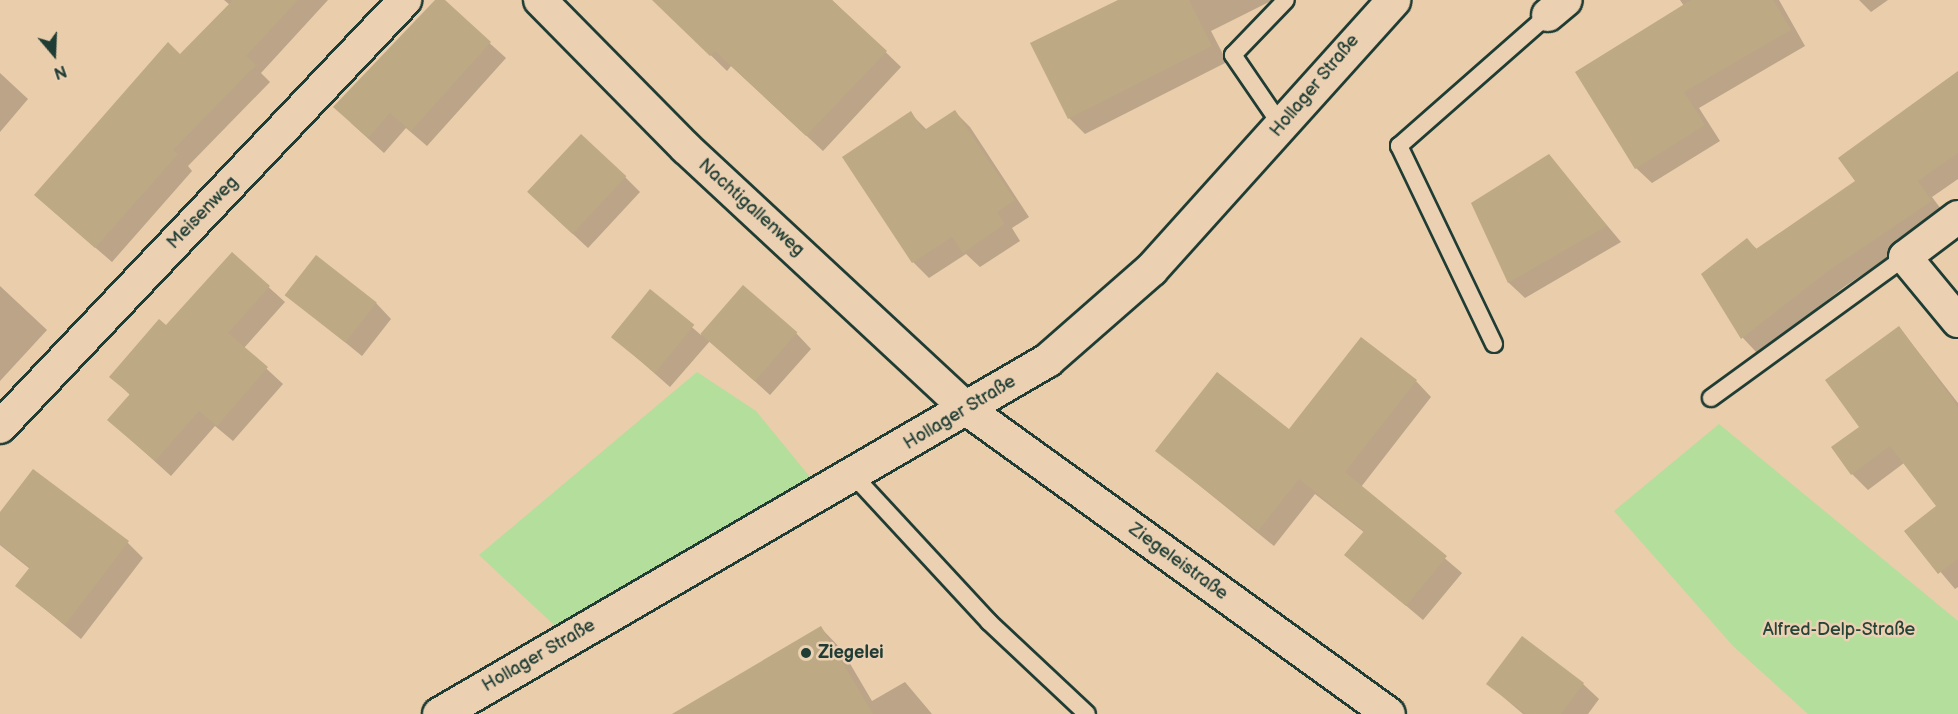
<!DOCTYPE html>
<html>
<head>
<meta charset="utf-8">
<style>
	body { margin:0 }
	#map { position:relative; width:1958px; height:714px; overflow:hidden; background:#eacdab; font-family:"Balsamiq Sans",sans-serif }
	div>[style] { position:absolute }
	.green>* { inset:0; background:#b4de9c }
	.shadow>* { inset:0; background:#0003 }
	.building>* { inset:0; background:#bda984; transform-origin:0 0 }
	.roads { filter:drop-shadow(2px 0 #1f3d34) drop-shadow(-2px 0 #1f3d34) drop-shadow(0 2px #1f3d34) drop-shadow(0 -2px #1f3d34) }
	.service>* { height:16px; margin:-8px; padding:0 8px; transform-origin:8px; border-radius:8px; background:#ebd0b2 }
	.minor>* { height:32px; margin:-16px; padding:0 16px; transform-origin:16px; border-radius:16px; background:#ebd0b2 }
	.secondary>* { height:33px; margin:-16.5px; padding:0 16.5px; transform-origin:16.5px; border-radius:16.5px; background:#ebd0b2 }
	.dots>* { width:16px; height:16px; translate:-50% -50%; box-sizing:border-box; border:3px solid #ebd0b2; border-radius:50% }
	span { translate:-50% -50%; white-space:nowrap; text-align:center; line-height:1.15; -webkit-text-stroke:5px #ebd0b2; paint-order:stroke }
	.street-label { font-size:18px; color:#1f3d34 }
	.park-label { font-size:18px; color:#264539 }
	.poi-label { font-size:18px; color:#1f3d34; font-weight:700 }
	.left { translate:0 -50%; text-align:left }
	.north { position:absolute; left:24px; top:24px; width:60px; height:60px; -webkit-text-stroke:4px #ebd0b2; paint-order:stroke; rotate:161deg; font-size:16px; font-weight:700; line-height:24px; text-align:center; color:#1f3d34 }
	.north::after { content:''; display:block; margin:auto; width:21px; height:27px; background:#1f3d34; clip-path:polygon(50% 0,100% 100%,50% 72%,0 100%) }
</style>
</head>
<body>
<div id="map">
	<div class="green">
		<i style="clip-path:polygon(697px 372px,756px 411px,823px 493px,569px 639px,479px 555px)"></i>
		<i style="clip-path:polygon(1719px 424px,1958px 621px,1958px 714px,1808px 714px,1733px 646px,1614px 511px)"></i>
	</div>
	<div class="shadow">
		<i style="clip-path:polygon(224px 0,328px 0,261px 73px,270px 82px,188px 166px,192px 171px,112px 262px,52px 210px,181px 57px,230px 5px)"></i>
		<i style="clip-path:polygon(437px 0,442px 0,506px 58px,427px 146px,406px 128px,384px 153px,351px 123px)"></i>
		<i style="clip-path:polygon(654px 0,832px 0,901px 67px,823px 151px,731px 66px,727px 71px)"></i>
		<i style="clip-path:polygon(1118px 0,1273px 0,1211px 31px,1227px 62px,1085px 134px,1069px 118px)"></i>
		<i style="clip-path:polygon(1680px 0,1779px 0,1805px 46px,1699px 108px,1720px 141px,1652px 183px,1636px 168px,1684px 6px)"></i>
		<i style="clip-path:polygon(1859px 0,1888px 0,1871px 12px)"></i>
		<i style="clip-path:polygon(0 73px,28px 99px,0 132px)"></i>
		<i style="clip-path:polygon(1958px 74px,1958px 179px,1932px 197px,1947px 217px,1844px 287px,1758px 354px,1743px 338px,1703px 274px,1747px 240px,1758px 250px,1857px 181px)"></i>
		<i style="clip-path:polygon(955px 112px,970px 127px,1029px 217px,1012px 228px,1020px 241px,980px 267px,966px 254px,929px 278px,913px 262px,844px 157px,910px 113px,927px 130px)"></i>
		<i style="clip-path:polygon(1549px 156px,1621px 242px,1525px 298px,1509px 283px,1473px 204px)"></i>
		<i style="clip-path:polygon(625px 177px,640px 192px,588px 248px,545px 208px)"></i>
		<i style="clip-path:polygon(232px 254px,285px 302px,244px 348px,283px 384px,233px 441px,215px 426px,171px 476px,109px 420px,131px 396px,111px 376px,166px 327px)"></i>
		<i style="clip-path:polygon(0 286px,47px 330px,0 381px)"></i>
		<i style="clip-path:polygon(650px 291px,701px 335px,796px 333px,811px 349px,770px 395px,710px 341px,670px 387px,612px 336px)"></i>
		<i style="clip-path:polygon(287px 295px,376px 303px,391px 319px,362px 356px)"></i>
		<i style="clip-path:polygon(1899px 327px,1958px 403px,1958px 587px,1955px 589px,1906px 531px,1938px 506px,1904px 463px,1868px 490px,1852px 474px,1861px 427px)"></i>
		<i style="clip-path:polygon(1416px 381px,1431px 397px,1361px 487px,1462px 573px,1423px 620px,1346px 555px,1365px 533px,1315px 494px,1274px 546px,1157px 451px,1290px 431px)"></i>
		<i style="clip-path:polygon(0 515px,128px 543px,143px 558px,81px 639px,17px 586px,30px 569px,0 545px)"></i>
		<i style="clip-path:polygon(821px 628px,842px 650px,872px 701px,905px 682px,932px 714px,675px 714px)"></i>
		<i style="clip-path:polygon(1488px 684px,1583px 684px,1599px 699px,1588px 714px,1523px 714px)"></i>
	</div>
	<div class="building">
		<i style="clip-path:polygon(233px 0,298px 0,246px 56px,256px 65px,173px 150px,178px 154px,95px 248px,34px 195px,168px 42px,180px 54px)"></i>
		<i style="clip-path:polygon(435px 0,445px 0,491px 42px,411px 131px,390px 113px,368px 138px,333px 107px)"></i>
		<i style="clip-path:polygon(652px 0,832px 0,887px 51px,806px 136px,715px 51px,710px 56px)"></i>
		<i style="clip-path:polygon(1118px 0,1189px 0,1212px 46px,1068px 119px,1030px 43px)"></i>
		<i style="clip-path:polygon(1691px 0,1773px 0,1791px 30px,1684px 92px,1705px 125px,1635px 169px,1575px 72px)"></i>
		<i style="clip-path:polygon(1958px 71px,1958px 153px,1918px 181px,1932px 201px,1828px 271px,1741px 339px,1701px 274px,1747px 238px,1756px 249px,1855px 181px,1838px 158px)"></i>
		<i style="clip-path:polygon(955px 110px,1015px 200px,997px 212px,1005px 224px,963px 253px,952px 237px,912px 263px,842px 157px,911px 111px,923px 131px)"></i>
		<i style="left:581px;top:134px;width:62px;height:79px;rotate:43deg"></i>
		<i style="clip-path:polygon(1549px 154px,1607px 226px,1508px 283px,1471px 203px)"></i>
		<i style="clip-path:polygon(232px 252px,270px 286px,228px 333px,268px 367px,217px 426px,199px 411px,155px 461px,107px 420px,130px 394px,109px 377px,159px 319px,166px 325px)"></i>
		<i style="left:316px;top:255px;width:77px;height:51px;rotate:38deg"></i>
		<i style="left:743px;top:285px;width:72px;height:65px;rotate:41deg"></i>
		<i style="left:650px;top:289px;width:57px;height:62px;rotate:39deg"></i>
		<i style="clip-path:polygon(1899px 326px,1958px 407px,1958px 559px,1938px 574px,1904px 531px,1936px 506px,1890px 446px,1851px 475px,1831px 447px,1859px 427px,1825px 380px)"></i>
		<i style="clip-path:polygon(1361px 337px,1417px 380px,1345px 472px,1447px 556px,1406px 606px,1344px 555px,1364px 531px,1299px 479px,1258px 531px,1155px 451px,1217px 372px,1289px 429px)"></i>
		<i style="clip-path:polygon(33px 469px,129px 541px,65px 625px,15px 586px,30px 567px,0 544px,0 512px)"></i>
		<i style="clip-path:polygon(821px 626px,873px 714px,672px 714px)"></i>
		<i style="clip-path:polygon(1522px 636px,1584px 683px,1561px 714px,1526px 714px,1486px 684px)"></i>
	</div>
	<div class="roads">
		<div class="service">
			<i style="left:1281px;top:125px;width:85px;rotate:-124.4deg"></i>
			<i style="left:1233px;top:55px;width:76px;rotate:-46.1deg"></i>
			<i style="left:1494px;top:344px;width:220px;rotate:-115.6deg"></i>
			<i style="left:1399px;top:146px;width:198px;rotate:-41.3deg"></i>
			<i style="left:1711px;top:398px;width:240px;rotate:-36deg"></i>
			<i style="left:853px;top:475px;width:200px;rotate:47.2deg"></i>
			<i style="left:989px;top:622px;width:134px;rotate:43.2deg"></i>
		</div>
		<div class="minor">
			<i style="left:540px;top:0;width:208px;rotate:45.4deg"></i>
			<i style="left:686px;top:148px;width:385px;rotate:42.9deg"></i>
			<i style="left:968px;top:410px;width:519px;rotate:35.83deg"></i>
			<i style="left:1548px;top:15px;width:23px;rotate:-40deg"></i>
			<i style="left:1958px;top:217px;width:66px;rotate:143deg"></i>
			<i style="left:1905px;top:257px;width:83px;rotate:50.4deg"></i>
			<i style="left:0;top:427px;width:589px;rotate:-46.51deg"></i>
		</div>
		<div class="secondary">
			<i style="left:439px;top:714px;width:704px;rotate:-30.21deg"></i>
			<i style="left:1047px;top:360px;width:138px;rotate:-41.2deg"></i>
			<i style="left:1151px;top:269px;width:362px;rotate:-48deg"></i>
		</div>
	</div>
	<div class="dots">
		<i style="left:806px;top:653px;background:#1f3d34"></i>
	</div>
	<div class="street-label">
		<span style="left:1315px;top:86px;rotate:-50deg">Hollager Straße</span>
		<span style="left:751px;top:208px;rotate:42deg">Nachtigallenweg</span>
		<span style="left:203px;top:213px;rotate:-46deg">Meisenweg</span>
		<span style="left:960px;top:413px;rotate:-31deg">Hollager Straße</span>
		<span style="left:1178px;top:562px;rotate:36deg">Ziegeleistraße</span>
		<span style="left:539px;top:656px;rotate:-30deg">Hollager Straße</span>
	</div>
	<div class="park-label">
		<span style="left:1839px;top:630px">Alfred-Delp-Straße</span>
	</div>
	<div class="poi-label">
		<span class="left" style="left:818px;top:653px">Ziegelei</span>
	</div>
	<div class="north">N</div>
</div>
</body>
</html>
